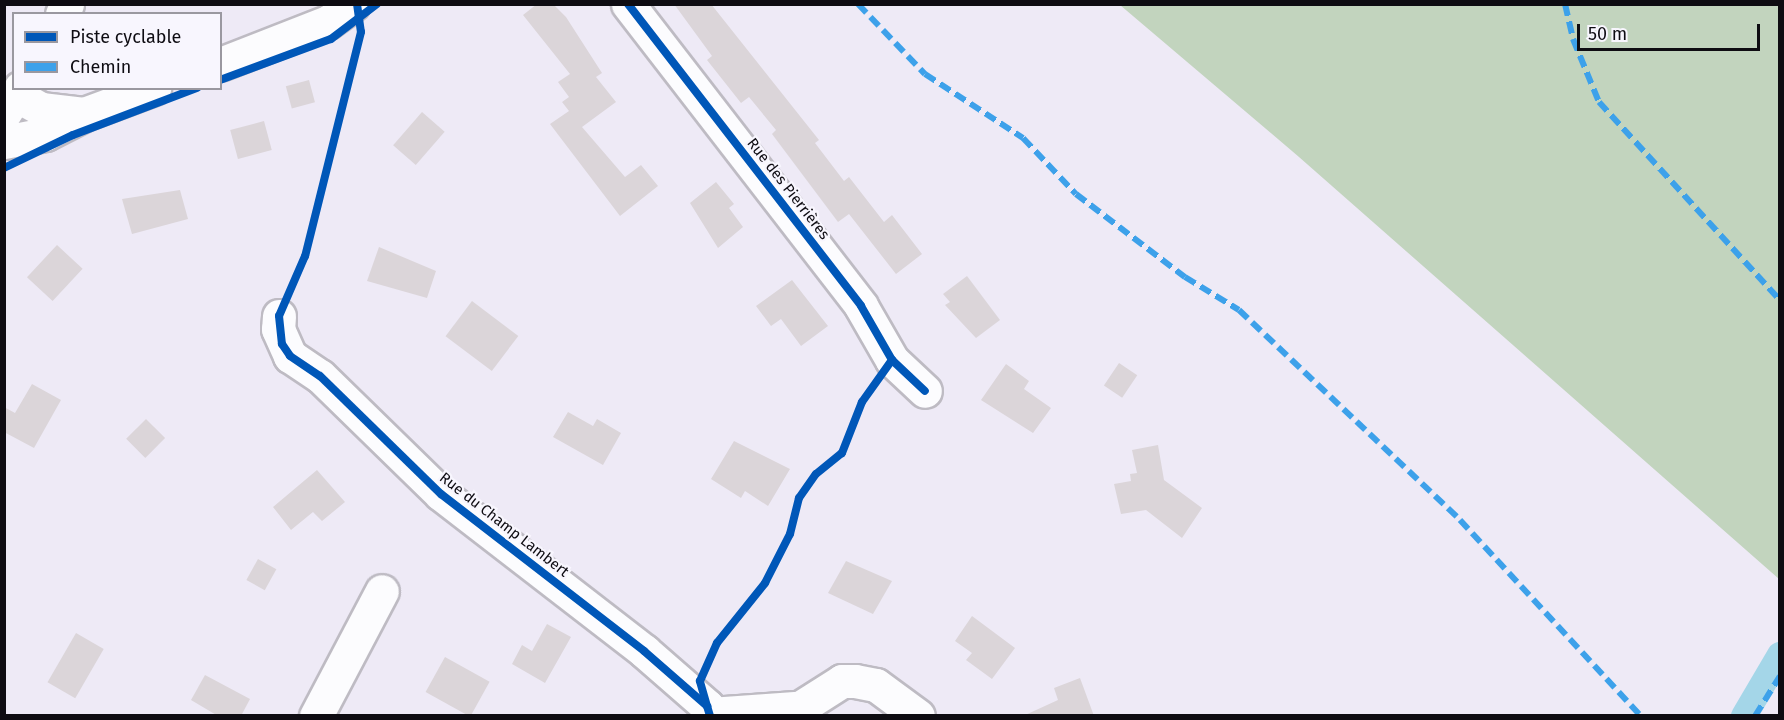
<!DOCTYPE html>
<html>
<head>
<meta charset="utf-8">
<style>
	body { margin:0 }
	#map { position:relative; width:1784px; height:720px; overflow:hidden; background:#eeeaf6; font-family:"Fira Sans",sans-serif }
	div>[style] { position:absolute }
	.forest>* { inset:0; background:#c2d4be }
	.canal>* { height:26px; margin:-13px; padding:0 13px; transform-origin:13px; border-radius:13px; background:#a4d6e8 }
	.building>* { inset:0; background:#dbd5d9; transform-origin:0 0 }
	.roads { filter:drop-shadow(2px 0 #bebbc3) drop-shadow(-2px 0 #bebbc3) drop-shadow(0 2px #bebbc3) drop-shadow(0 -2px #bebbc3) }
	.minor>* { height:33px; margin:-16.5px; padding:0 16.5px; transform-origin:16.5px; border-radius:16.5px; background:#fcfcfe }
	.major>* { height:33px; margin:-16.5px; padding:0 16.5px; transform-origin:16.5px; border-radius:16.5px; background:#fcfcfe }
	.quiet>* { height:6px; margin-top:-3px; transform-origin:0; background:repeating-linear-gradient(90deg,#3da1ea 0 12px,transparent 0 18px) }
	.cycleway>* { height:8px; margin:-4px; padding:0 4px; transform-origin:4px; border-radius:4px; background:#0057b8 }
	span { translate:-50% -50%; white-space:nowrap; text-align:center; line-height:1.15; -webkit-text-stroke:4.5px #f8f6fe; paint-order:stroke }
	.street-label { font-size:15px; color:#0e0c12 }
	.frame { position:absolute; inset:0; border:6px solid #0e0c12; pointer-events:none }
	.legend { position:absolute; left:12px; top:12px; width:210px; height:78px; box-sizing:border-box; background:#f8f6fe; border:2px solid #9a98a0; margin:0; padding:8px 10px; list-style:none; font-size:18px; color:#0e0c12 }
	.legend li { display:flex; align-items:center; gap:12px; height:30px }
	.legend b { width:30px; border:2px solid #9a98a0 }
	.scale { position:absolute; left:1577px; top:24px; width:183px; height:27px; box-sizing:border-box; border:3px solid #0e0c12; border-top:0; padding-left:8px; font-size:18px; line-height:21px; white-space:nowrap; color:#0e0c12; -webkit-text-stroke:4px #f8f6fe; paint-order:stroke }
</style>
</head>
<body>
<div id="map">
	<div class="forest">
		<i style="clip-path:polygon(1120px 5px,1779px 5px,1779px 579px,1299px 157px)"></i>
	</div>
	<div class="canal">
		<i style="left:1744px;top:716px;width:71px;rotate:-59.5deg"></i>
	</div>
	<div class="building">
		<i style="clip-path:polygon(537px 4px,553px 4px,566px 17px,602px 73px,596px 77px,616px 102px,582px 127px,625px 177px,641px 165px,658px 186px,620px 216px,550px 124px,569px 111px,562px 102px,569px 97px,558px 82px,570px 74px,523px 15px)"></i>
		<i style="clip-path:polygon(674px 4px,711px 4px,819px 140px,815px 143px,844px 181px,849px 177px,884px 222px,892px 215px,922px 254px,896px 274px,849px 214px,838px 222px,772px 134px,776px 130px,749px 97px,741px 103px,707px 60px,712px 56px)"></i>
		<i style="left:309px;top:80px;width:23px;height:24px;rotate:75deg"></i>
		<i style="left:422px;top:112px;width:30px;height:44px;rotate:41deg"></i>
		<i style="left:264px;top:121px;width:30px;height:35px;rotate:75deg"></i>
		<i style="clip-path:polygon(716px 182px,734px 204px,729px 208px,743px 227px,718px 248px,690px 203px)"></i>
		<i style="clip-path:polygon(180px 190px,188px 219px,132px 234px,122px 199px)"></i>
		<i style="left:57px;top:245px;width:35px;height:44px;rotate:43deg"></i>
		<i style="clip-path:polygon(379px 247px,436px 271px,427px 298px,367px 281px)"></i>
		<i style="clip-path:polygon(967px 276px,1000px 320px,976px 338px,945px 305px,950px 302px,943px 294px)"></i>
		<i style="clip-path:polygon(792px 280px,828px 326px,801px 346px,781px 319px,771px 326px,756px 306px)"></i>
		<i style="left:472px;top:301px;width:58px;height:44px;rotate:37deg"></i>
		<i style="left:1119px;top:363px;width:22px;height:27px;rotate:34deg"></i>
		<i style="clip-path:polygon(1006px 364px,1029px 381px,1024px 389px,1051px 408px,1033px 433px,981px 400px)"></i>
		<i style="clip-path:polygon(32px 384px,61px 400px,34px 448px,4px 432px,4px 407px,15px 413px)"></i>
		<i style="clip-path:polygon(568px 412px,593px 426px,597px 419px,621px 433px,603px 465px,553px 437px)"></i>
		<i style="left:146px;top:419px;width:27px;height:28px;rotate:45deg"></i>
		<i style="clip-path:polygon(734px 441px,790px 469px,768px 506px,745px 491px,741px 498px,711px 479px)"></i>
		<i style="clip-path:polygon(1158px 445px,1164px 480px,1202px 508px,1182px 538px,1146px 510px,1121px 514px,1114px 484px,1131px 481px,1130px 474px,1137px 473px,1132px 450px)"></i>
		<i style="clip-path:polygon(317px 470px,345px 502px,322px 521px,313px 512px,291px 530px,273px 507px)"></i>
		<i style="left:258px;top:559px;width:21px;height:24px;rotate:29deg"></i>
		<i style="clip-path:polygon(846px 561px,892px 581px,873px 614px,828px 593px)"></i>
		<i style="clip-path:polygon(972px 616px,1015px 648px,992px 679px,966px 660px,972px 653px,955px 641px)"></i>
		<i style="clip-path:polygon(547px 624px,571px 637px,545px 683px,512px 664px,522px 645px,532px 651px)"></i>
		<i style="left:76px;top:633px;width:32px;height:57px;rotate:30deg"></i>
		<i style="left:445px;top:657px;width:51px;height:40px;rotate:29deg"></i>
		<i style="clip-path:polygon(205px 675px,250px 699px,241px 716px,218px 716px,191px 700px)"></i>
		<i style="clip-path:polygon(1080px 678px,1094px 716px,1023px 716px,1058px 700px,1054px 688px)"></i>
	</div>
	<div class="roads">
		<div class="minor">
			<i style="left:628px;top:4px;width:381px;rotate:52.3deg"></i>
			<i style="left:861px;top:306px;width:62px;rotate:60.1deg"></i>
			<i style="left:892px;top:360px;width:45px;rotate:43.2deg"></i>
			<i style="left:220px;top:64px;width:116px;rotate:-21.3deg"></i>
			<i style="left:328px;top:22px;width:31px;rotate:-36deg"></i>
			<i style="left:16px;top:95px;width:29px;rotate:29deg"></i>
			<i style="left:41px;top:109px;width:43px;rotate:6.6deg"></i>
			<i style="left:4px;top:142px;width:42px;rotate:-11deg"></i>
			<i style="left:45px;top:134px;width:44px;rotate:-27.1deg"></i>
			<i style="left:84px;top:114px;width:75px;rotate:-20.4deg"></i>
			<i style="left:279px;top:316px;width:13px;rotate:94deg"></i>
			<i style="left:278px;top:329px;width:30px;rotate:66deg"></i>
			<i style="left:290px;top:356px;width:36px;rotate:34deg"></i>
			<i style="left:320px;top:376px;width:169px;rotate:44.3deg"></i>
			<i style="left:441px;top:494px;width:257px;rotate:37.7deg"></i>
			<i style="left:644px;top:651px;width:84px;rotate:41.1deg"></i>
			<i style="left:707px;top:706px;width:10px;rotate:73deg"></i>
			<i style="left:710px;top:714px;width:85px;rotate:-4deg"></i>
			<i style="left:316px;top:716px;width:141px;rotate:-62.2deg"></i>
			<i style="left:787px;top:716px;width:65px;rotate:-32.5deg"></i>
			<i style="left:842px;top:681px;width:13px"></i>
			<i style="left:855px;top:681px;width:21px;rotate:11deg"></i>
			<i style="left:876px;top:685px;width:52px;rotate:36.4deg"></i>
		</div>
		<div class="major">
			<i style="left:62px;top:14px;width:11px;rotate:-63deg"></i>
			<i style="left:4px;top:114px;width:31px;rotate:-58deg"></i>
		</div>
	</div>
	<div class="quiet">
		<i style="left:858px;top:4px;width:97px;rotate:46.3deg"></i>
		<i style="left:925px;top:74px;width:117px;rotate:33.1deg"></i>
		<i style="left:1023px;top:138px;width:77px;rotate:46.6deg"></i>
		<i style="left:1076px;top:194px;width:137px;rotate:37.3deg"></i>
		<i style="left:1185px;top:277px;width:63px;rotate:31.4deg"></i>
		<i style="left:1239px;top:310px;width:305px;rotate:43.5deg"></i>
		<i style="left:1460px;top:520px;width:267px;rotate:47.3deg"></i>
		<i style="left:1565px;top:4px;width:36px;rotate:77deg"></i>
		<i style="left:1573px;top:39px;width:68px;rotate:67.6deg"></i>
		<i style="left:1599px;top:102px;width:268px;rotate:47.6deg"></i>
		<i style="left:1755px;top:716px;width:47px;rotate:-58deg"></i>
	</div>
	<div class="cycleway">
		<i style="left:357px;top:4px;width:28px;rotate:82deg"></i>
		<i style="left:361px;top:32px;width:231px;rotate:104deg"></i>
		<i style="left:305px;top:256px;width:65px;rotate:113.4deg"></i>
		<i style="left:279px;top:316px;width:28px;rotate:84deg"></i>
		<i style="left:282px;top:344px;width:14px;rotate:56deg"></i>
		<i style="left:290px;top:356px;width:36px;rotate:34deg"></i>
		<i style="left:320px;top:376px;width:169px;rotate:44.3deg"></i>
		<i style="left:441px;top:494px;width:257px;rotate:37.7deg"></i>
		<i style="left:644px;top:651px;width:84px;rotate:41.1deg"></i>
		<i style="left:707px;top:706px;width:10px;rotate:73deg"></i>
		<i style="left:628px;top:4px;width:381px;rotate:52.3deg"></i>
		<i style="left:861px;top:306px;width:62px;rotate:60.1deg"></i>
		<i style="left:892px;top:360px;width:45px;rotate:43.2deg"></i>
		<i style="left:220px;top:80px;width:118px;rotate:-20.3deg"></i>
		<i style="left:331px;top:39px;width:58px;rotate:-37.3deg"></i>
		<i style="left:4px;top:168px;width:76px;rotate:-25.6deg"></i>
		<i style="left:73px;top:135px;width:133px;rotate:-20.8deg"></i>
		<i style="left:707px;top:706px;width:26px;rotate:-106deg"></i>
		<i style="left:700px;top:681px;width:42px;rotate:-65.9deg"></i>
		<i style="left:717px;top:643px;width:77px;rotate:-51.3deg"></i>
		<i style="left:765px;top:583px;width:55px;rotate:-63deg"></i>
		<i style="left:790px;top:534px;width:37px;rotate:-76deg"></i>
		<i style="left:799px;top:498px;width:29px;rotate:-55deg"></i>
		<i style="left:816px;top:474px;width:33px;rotate:-39deg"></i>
		<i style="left:842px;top:453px;width:55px;rotate:-68.6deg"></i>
		<i style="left:862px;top:402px;width:52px;rotate:-54.5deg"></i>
	</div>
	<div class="street-label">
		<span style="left:788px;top:189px;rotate:52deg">Rue des Pierrières</span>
		<span style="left:504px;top:525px;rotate:38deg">Rue du Champ Lambert</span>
	</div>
	<div class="frame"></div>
	<ul class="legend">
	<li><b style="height:8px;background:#0057b8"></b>Piste cyclable</li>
	<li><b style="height:8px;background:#3da1ea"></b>Chemin</li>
	</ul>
	<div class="scale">50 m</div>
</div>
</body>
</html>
